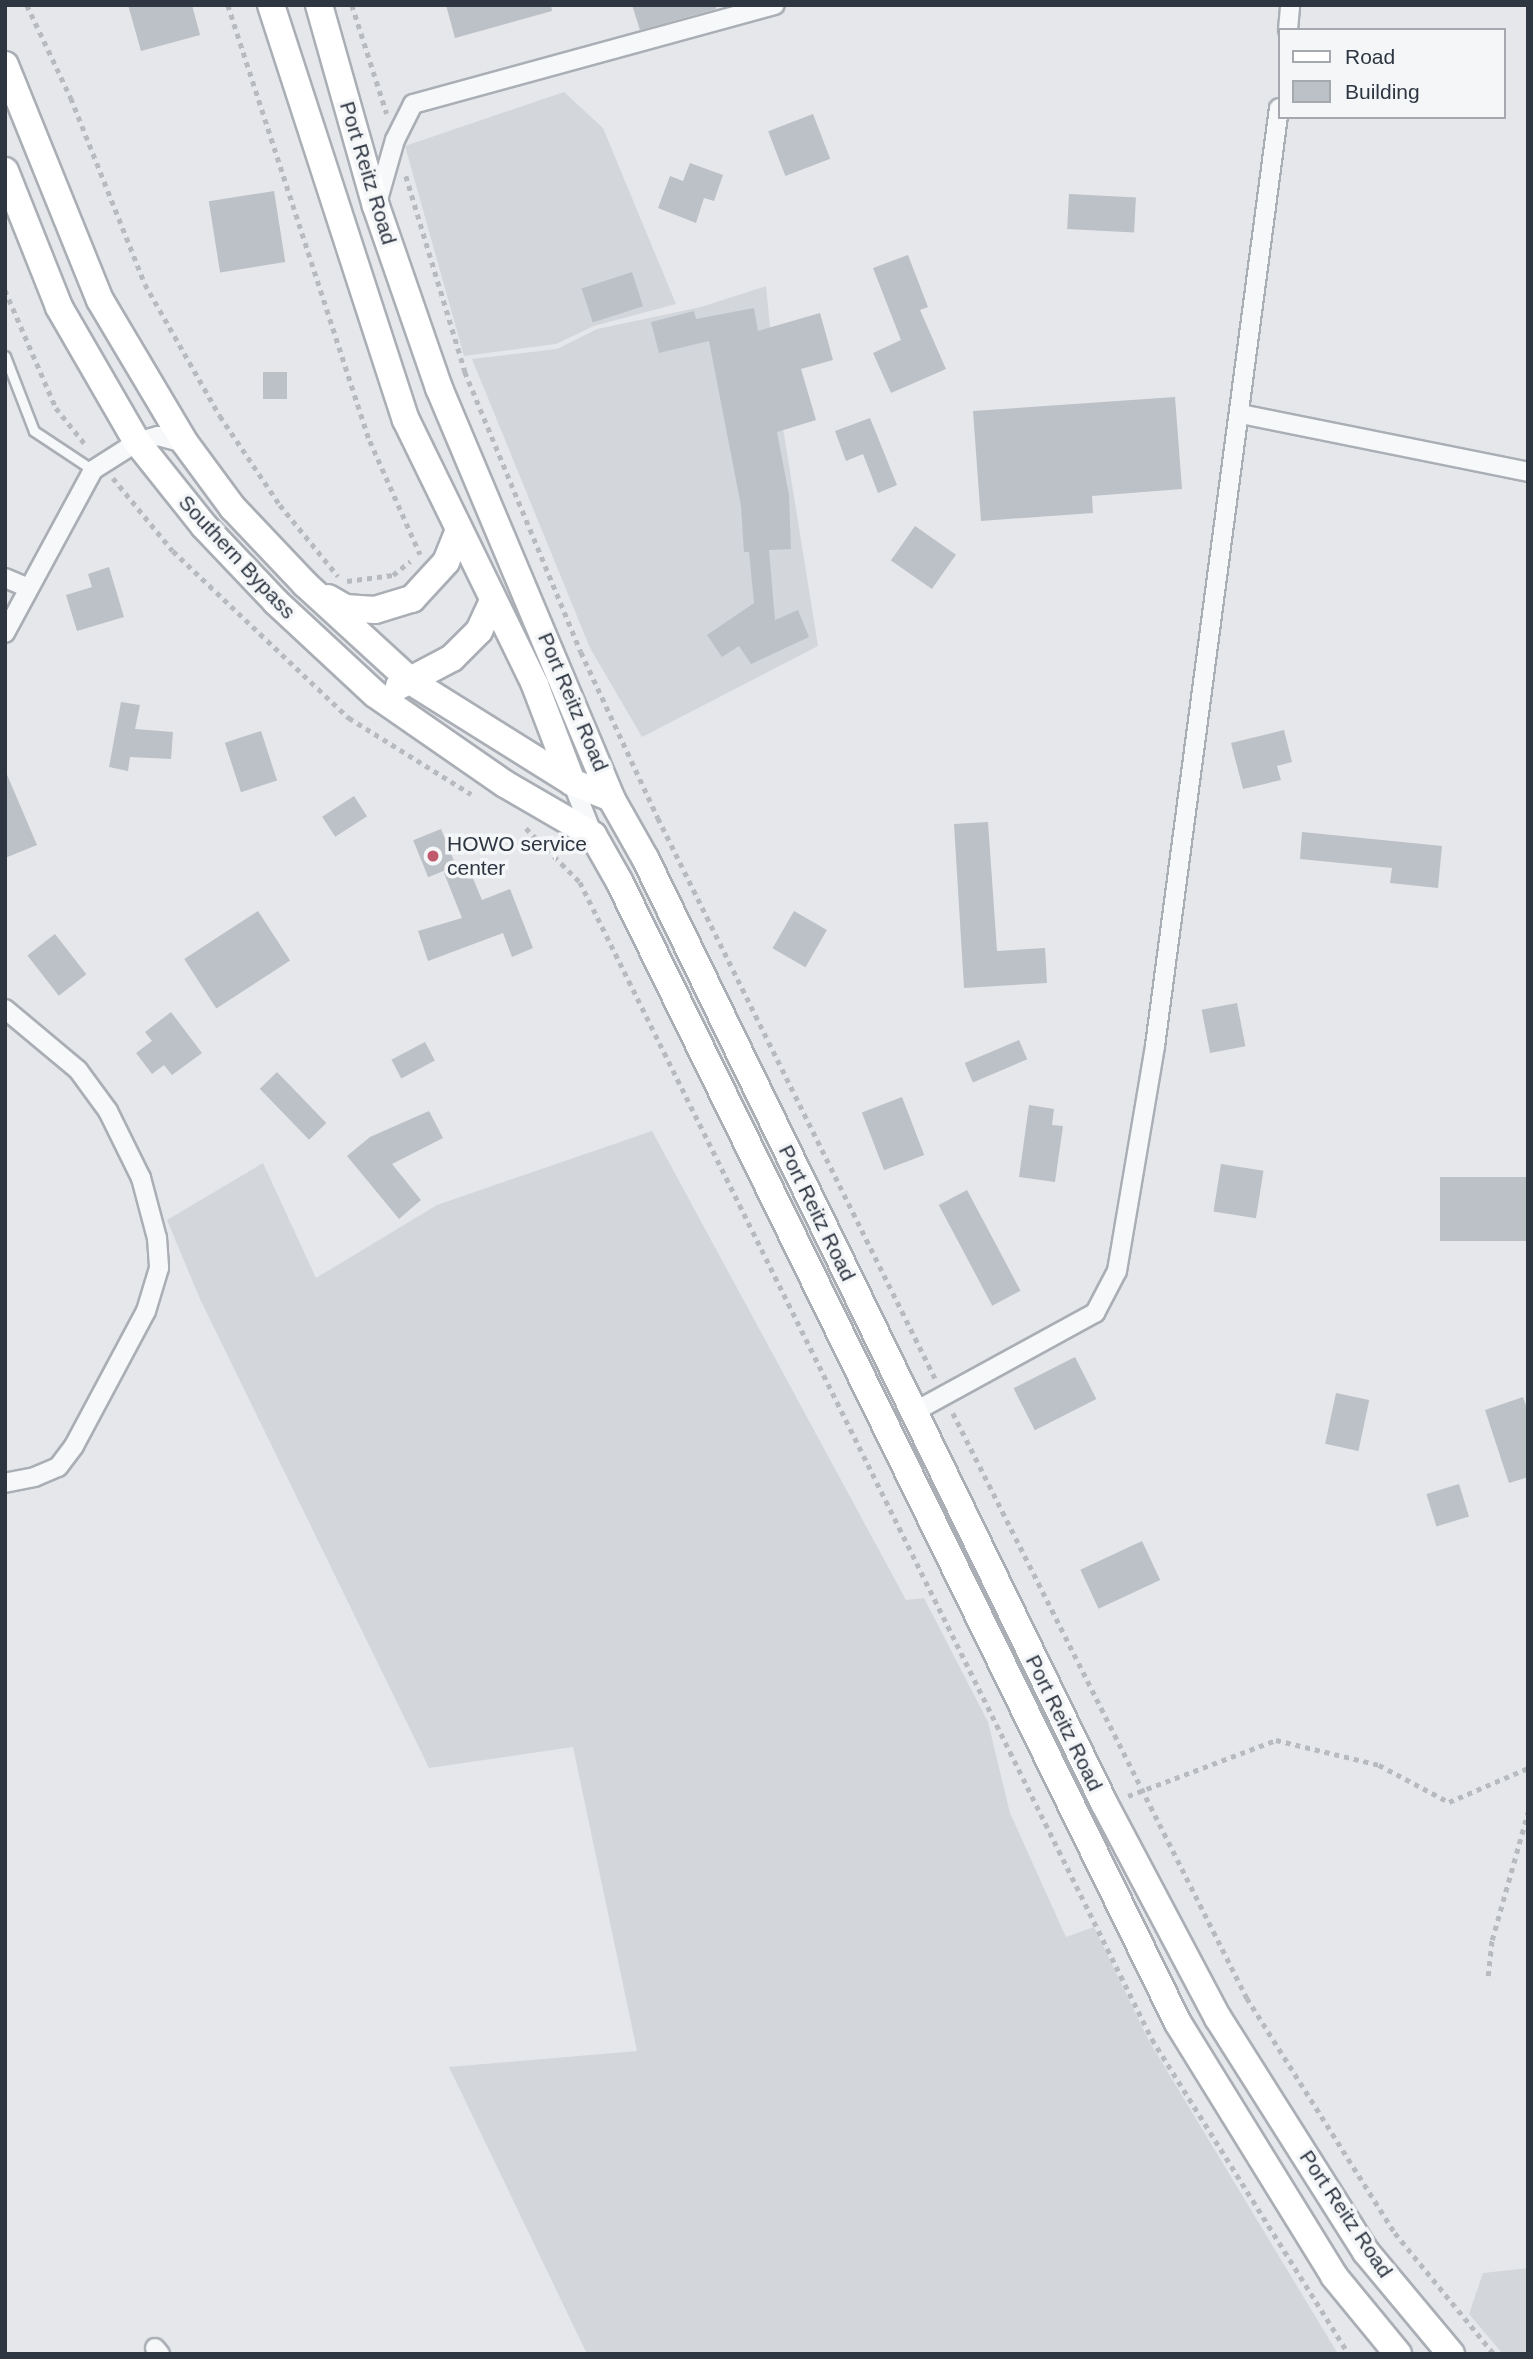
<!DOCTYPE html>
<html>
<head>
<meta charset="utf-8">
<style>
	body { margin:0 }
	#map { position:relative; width:1533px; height:2359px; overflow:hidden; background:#e5e7eb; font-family:Arial,sans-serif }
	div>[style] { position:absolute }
	.built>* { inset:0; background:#d3d7dc }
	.building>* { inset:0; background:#bcc1c7; transform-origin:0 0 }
	.path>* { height:4.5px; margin-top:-2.25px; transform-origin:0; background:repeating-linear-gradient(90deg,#b7babe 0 5px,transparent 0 10px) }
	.roads { filter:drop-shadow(2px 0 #aaaeb5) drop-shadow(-2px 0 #aaaeb5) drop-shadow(0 2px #aaaeb5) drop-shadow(0 -2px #aaaeb5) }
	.lane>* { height:9px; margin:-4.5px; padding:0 4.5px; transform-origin:4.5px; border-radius:4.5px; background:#f7f8f9 }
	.street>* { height:18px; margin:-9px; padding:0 9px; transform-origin:9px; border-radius:9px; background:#f7f8f9 }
	.secondary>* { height:26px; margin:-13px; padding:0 13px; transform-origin:13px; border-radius:13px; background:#fff }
	.dots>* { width:19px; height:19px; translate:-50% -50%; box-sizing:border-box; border:4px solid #f4f6f8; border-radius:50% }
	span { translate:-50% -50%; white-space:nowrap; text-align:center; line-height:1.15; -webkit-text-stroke:7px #f4f6f8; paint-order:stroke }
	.street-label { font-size:21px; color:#2e3642 }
	.poi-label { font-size:21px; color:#2e3642 }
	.left { translate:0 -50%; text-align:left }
	.frame { position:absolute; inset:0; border:7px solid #2e3642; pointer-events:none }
	.legend { position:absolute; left:1278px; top:28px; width:228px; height:91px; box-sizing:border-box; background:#f4f6f8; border:2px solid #a5a9af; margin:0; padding:9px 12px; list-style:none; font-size:21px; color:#2e3642 }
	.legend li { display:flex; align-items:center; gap:14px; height:35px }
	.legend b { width:35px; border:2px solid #a5a9af }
</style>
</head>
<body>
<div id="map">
	<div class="built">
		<i style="clip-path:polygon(564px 92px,603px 128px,676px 304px,594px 326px,556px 344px,464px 356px,405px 146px)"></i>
		<i style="clip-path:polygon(766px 286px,775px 378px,818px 646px,642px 737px,590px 648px,472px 359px,557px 349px,597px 329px,701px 307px)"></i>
		<i style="clip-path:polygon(652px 1131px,906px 1600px,924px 1598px,988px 1722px,1010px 1813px,1066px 1937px,1094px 1927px,1149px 2041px,1338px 2354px,587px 2354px,449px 2067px,637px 2051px,573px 1747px,429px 1768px,200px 1299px,167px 1220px,263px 1163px,316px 1278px,437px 1205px)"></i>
		<i style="clip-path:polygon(1528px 2268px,1528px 2354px,1503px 2354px,1469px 2314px,1483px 2273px)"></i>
	</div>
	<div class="building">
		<i style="clip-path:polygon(128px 5px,192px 5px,200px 35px,141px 51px)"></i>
		<i style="clip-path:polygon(446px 5px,551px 5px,552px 11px,455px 38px)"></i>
		<i style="clip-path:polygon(632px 5px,716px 5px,716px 9px,640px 30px)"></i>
		<i style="left:813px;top:114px;width:48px;height:48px;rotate:69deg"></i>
		<i style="clip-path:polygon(690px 163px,723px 175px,714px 201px,704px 198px,696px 223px,658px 208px,670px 176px,683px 181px)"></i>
		<i style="left:274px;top:191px;width:72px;height:66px;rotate:81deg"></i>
		<i style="left:1069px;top:194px;width:67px;height:35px;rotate:3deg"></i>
		<i style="clip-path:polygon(908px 255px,928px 307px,920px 310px,946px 369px,891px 393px,873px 353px,901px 340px,873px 268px)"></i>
		<i style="left:632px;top:272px;width:36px;height:53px;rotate:72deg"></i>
		<i style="clip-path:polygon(754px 308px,758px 331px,820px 313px,833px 360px,801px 369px,816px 420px,777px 432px,789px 495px,791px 549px,769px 550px,775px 620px,798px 610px,809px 637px,751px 664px,739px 646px,722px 657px,707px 635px,754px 603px,749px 552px,744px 552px,741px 506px,709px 341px,659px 353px,651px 322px,694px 311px,696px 319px)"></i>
		<i style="left:263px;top:372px;width:24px;height:27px"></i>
		<i style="clip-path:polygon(1175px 397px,1182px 489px,1092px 496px,1093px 513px,981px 521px,973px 411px)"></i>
		<i style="clip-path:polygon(870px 418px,897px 485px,878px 493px,863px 454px,846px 461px,835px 431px)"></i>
		<i style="left:915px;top:526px;width:50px;height:42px;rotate:35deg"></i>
		<i style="clip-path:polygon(109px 567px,124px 617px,77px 631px,66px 595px,92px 587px,88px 574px)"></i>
		<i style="clip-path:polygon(121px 702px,140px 705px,135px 729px,173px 732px,171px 759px,130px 757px,128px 771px,109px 767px)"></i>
		<i style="clip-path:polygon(1284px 730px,1292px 762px,1277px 766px,1281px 780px,1243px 789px,1231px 743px)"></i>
		<i style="left:261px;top:731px;width:52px;height:38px;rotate:72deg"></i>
		<i style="clip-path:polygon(5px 770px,37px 845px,5px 858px)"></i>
		<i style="left:354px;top:796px;width:24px;height:38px;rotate:57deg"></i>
		<i style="clip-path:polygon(988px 822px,997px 951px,1045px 948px,1047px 983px,964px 988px,954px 824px)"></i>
		<i style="left:441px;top:829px;width:40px;height:30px;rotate:68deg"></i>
		<i style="clip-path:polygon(1302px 832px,1442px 846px,1438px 888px,1390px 883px,1392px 868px,1300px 859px)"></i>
		<i style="clip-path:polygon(467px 864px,482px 900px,510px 889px,533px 948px,512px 957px,503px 933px,428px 961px,418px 931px,462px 918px,444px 873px)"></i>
		<i style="left:258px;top:911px;width:59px;height:88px;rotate:57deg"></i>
		<i style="left:794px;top:911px;width:38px;height:43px;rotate:30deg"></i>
		<i style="left:55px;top:934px;width:51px;height:35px;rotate:52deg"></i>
		<i style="left:1237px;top:1003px;width:44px;height:36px;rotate:79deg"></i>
		<i style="clip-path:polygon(171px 1012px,202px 1053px,172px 1075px,164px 1065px,152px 1074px,136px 1053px,152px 1041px,145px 1032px)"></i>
		<i style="left:1019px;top:1040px;width:21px;height:59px;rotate:67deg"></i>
		<i style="left:425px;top:1042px;width:21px;height:38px;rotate:62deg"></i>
		<i style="left:277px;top:1072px;width:71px;height:24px;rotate:46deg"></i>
		<i style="left:902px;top:1097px;width:62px;height:43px;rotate:69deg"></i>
		<i style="clip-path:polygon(1029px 1105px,1054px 1109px,1052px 1125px,1063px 1126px,1055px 1182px,1019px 1177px)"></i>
		<i style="clip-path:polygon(429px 1111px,443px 1138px,392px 1164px,421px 1200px,399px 1219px,347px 1156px,370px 1137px)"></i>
		<i style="left:1221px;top:1164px;width:43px;height:48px;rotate:9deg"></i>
		<i style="left:1528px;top:1177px;width:64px;height:88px;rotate:90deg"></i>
		<i style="left:967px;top:1190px;width:114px;height:32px;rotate:62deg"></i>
		<i style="left:1075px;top:1357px;width:47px;height:69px;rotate:63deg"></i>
		<i style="left:1336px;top:1393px;width:34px;height:52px;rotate:12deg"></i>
		<i style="clip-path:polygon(1523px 1397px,1528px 1412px,1528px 1477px,1509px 1483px,1485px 1410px)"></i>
		<i style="left:1459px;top:1484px;width:34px;height:34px;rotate:73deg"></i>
		<i style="left:1142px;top:1541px;width:43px;height:68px;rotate:65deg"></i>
	</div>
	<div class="path">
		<i style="left:27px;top:5px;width:103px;rotate:64.7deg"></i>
		<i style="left:71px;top:98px;width:200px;rotate:68.3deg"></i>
		<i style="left:145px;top:284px;width:152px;rotate:60.4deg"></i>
		<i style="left:220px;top:416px;width:107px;rotate:56deg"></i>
		<i style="left:280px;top:505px;width:92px;rotate:50.8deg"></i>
		<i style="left:228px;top:5px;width:459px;rotate:72deg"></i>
		<i style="left:370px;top:441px;width:124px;rotate:66.1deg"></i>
		<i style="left:352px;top:5px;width:114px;rotate:72.2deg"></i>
		<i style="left:406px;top:176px;width:205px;rotate:73.2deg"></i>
		<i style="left:465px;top:372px;width:303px;rotate:67.5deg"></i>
		<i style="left:581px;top:652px;width:183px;rotate:65.1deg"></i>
		<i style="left:658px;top:818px;width:627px;rotate:63.68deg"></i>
		<i style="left:5px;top:290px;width:129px;rotate:66.6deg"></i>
		<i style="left:56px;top:408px;width:46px;rotate:51.1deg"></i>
		<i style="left:113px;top:478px;width:94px;rotate:50.6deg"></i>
		<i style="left:173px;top:551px;width:243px;rotate:43.5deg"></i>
		<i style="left:349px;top:718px;width:144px;rotate:31.9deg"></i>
		<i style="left:347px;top:581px;width:46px;rotate:-7.4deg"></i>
		<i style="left:393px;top:575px;width:22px;rotate:-39deg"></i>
		<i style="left:526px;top:828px;width:76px;rotate:45deg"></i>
		<i style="left:580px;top:882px;width:1291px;rotate:63.69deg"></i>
		<i style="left:1152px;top:2039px;width:372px;rotate:58deg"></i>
		<i style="left:953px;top:1413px;width:655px;rotate:63.32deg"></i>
		<i style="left:1247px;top:1998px;width:278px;rotate:57.8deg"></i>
		<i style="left:1395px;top:2233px;width:156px;rotate:50.7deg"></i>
		<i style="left:1128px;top:1796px;width:158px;rotate:-20.7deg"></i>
		<i style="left:1276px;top:1740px;width:106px;rotate:13.6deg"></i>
		<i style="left:1379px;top:1765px;width:79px;rotate:27.9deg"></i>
		<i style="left:1449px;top:1802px;width:86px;rotate:-23.3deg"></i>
		<i style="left:1488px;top:1976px;width:36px;rotate:-84deg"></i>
		<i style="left:1492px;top:1940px;width:133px;rotate:-74.3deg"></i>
	</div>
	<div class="roads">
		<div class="lane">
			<i style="left:5px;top:356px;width:80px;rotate:68.9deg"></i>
			<i style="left:34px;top:431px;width:71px;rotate:33.5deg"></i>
		</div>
		<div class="street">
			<i style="left:1288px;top:30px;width:25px;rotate:-85deg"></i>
			<i style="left:377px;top:203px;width:66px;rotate:-74.1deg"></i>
			<i style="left:395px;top:140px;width:40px;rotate:-63.4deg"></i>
			<i style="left:413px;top:104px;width:375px;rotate:-15.3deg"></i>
			<i style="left:1241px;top:414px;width:293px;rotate:11.4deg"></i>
			<i style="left:5px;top:578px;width:25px;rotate:23deg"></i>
			<i style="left:5px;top:633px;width:185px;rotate:-61.6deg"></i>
			<i style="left:93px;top:470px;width:52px;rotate:-32.5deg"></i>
			<i style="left:137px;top:442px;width:22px;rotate:-16deg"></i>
			<i style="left:158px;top:436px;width:28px;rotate:15deg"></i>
			<i style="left:572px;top:782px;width:57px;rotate:68.4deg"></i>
			<i style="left:5px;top:1009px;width:95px;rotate:39.9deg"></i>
			<i style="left:78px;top:1070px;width:51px;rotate:53.8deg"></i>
			<i style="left:108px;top:1111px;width:75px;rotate:63.8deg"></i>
			<i style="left:141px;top:1178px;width:62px;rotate:75.1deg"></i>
			<i style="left:157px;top:1238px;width:30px;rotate:86deg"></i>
			<i style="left:159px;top:1268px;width:45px;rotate:106.8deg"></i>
			<i style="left:146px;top:1311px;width:153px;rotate:118.1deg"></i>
			<i style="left:74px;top:1446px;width:26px;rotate:127deg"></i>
			<i style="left:58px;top:1467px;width:25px;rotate:157deg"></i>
			<i style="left:35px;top:1477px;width:31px;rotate:169deg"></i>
			<i style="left:912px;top:1413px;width:209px;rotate:-28.7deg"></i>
			<i style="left:1095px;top:1313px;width:47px;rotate:-62.4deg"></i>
			<i style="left:1117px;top:1271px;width:228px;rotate:-80.4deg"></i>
			<i style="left:1155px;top:1046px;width:946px;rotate:-82.47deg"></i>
			<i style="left:155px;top:2348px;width:8px;rotate:50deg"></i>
		</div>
		<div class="secondary">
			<i style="left:271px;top:5px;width:436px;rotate:72deg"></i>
			<i style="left:406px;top:420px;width:295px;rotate:64deg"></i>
			<i style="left:535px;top:685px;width:104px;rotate:69.1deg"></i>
			<i style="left:319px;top:5px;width:209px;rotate:74.2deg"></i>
			<i style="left:376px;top:206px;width:193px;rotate:70.9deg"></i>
			<i style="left:439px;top:388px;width:445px;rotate:67.2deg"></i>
			<i style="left:611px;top:798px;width:69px;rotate:60.5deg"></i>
			<i style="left:645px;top:858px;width:1051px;rotate:64.09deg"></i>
			<i style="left:1104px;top:1803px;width:243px;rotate:62.1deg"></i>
			<i style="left:1218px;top:2018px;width:277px;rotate:57.7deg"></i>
			<i style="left:1366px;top:2252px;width:133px;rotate:50.2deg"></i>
			<i style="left:5px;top:65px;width:253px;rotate:68deg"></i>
			<i style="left:100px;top:300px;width:166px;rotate:59.3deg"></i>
			<i style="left:185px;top:443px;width:81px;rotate:53.6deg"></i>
			<i style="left:233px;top:508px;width:105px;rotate:46.5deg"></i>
			<i style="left:305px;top:584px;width:145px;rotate:42.5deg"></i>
			<i style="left:412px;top:682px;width:189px;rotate:32deg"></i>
			<i style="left:572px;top:782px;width:42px;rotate:22.3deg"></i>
			<i style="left:5px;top:171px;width:146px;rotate:68.3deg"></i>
			<i style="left:59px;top:307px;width:156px;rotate:60deg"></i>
			<i style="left:137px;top:442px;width:107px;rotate:51.4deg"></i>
			<i style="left:204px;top:526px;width:105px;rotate:46.5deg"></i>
			<i style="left:276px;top:602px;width:135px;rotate:42.9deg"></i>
			<i style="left:375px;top:694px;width:158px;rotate:34.7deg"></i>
			<i style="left:505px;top:784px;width:102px;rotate:30.1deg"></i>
			<i style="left:593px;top:835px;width:53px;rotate:60.5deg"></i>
			<i style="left:619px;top:881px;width:1271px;rotate:63.92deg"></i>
			<i style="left:1178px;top:2023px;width:297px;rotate:58.3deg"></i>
			<i style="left:1334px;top:2276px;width:101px;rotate:50.6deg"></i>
			<i style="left:328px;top:598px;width:20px;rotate:30deg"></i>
			<i style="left:345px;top:608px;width:30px;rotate:4deg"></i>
			<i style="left:375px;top:610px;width:39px;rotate:-17deg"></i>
			<i style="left:412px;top:599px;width:50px;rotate:-47.4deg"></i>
			<i style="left:446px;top:562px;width:35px;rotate:-68deg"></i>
			<i style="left:399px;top:686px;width:60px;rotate:-27.8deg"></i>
			<i style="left:452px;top:658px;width:38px;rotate:-45deg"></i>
			<i style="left:479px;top:631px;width:33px;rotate:-65deg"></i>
		</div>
	</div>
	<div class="dots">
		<i style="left:433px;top:856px;background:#c0596c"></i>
	</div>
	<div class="street-label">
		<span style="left:368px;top:173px;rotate:73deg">Port Reitz Road</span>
		<span style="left:237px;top:557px;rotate:47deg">Southern Bypass</span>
		<span style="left:573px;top:702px;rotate:67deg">Port Reitz Road</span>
		<span style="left:817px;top:1213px;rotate:64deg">Port Reitz Road</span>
		<span style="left:1064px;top:1723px;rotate:64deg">Port Reitz Road</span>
		<span style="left:1346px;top:2214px;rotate:56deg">Port Reitz Road</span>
	</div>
	<div class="poi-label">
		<span class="left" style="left:447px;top:856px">HOWO service<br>center</span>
	</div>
	<div class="frame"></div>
	<ul class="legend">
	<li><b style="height:9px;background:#fff"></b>Road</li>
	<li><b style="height:19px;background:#bcc1c7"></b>Building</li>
	</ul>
</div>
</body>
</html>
